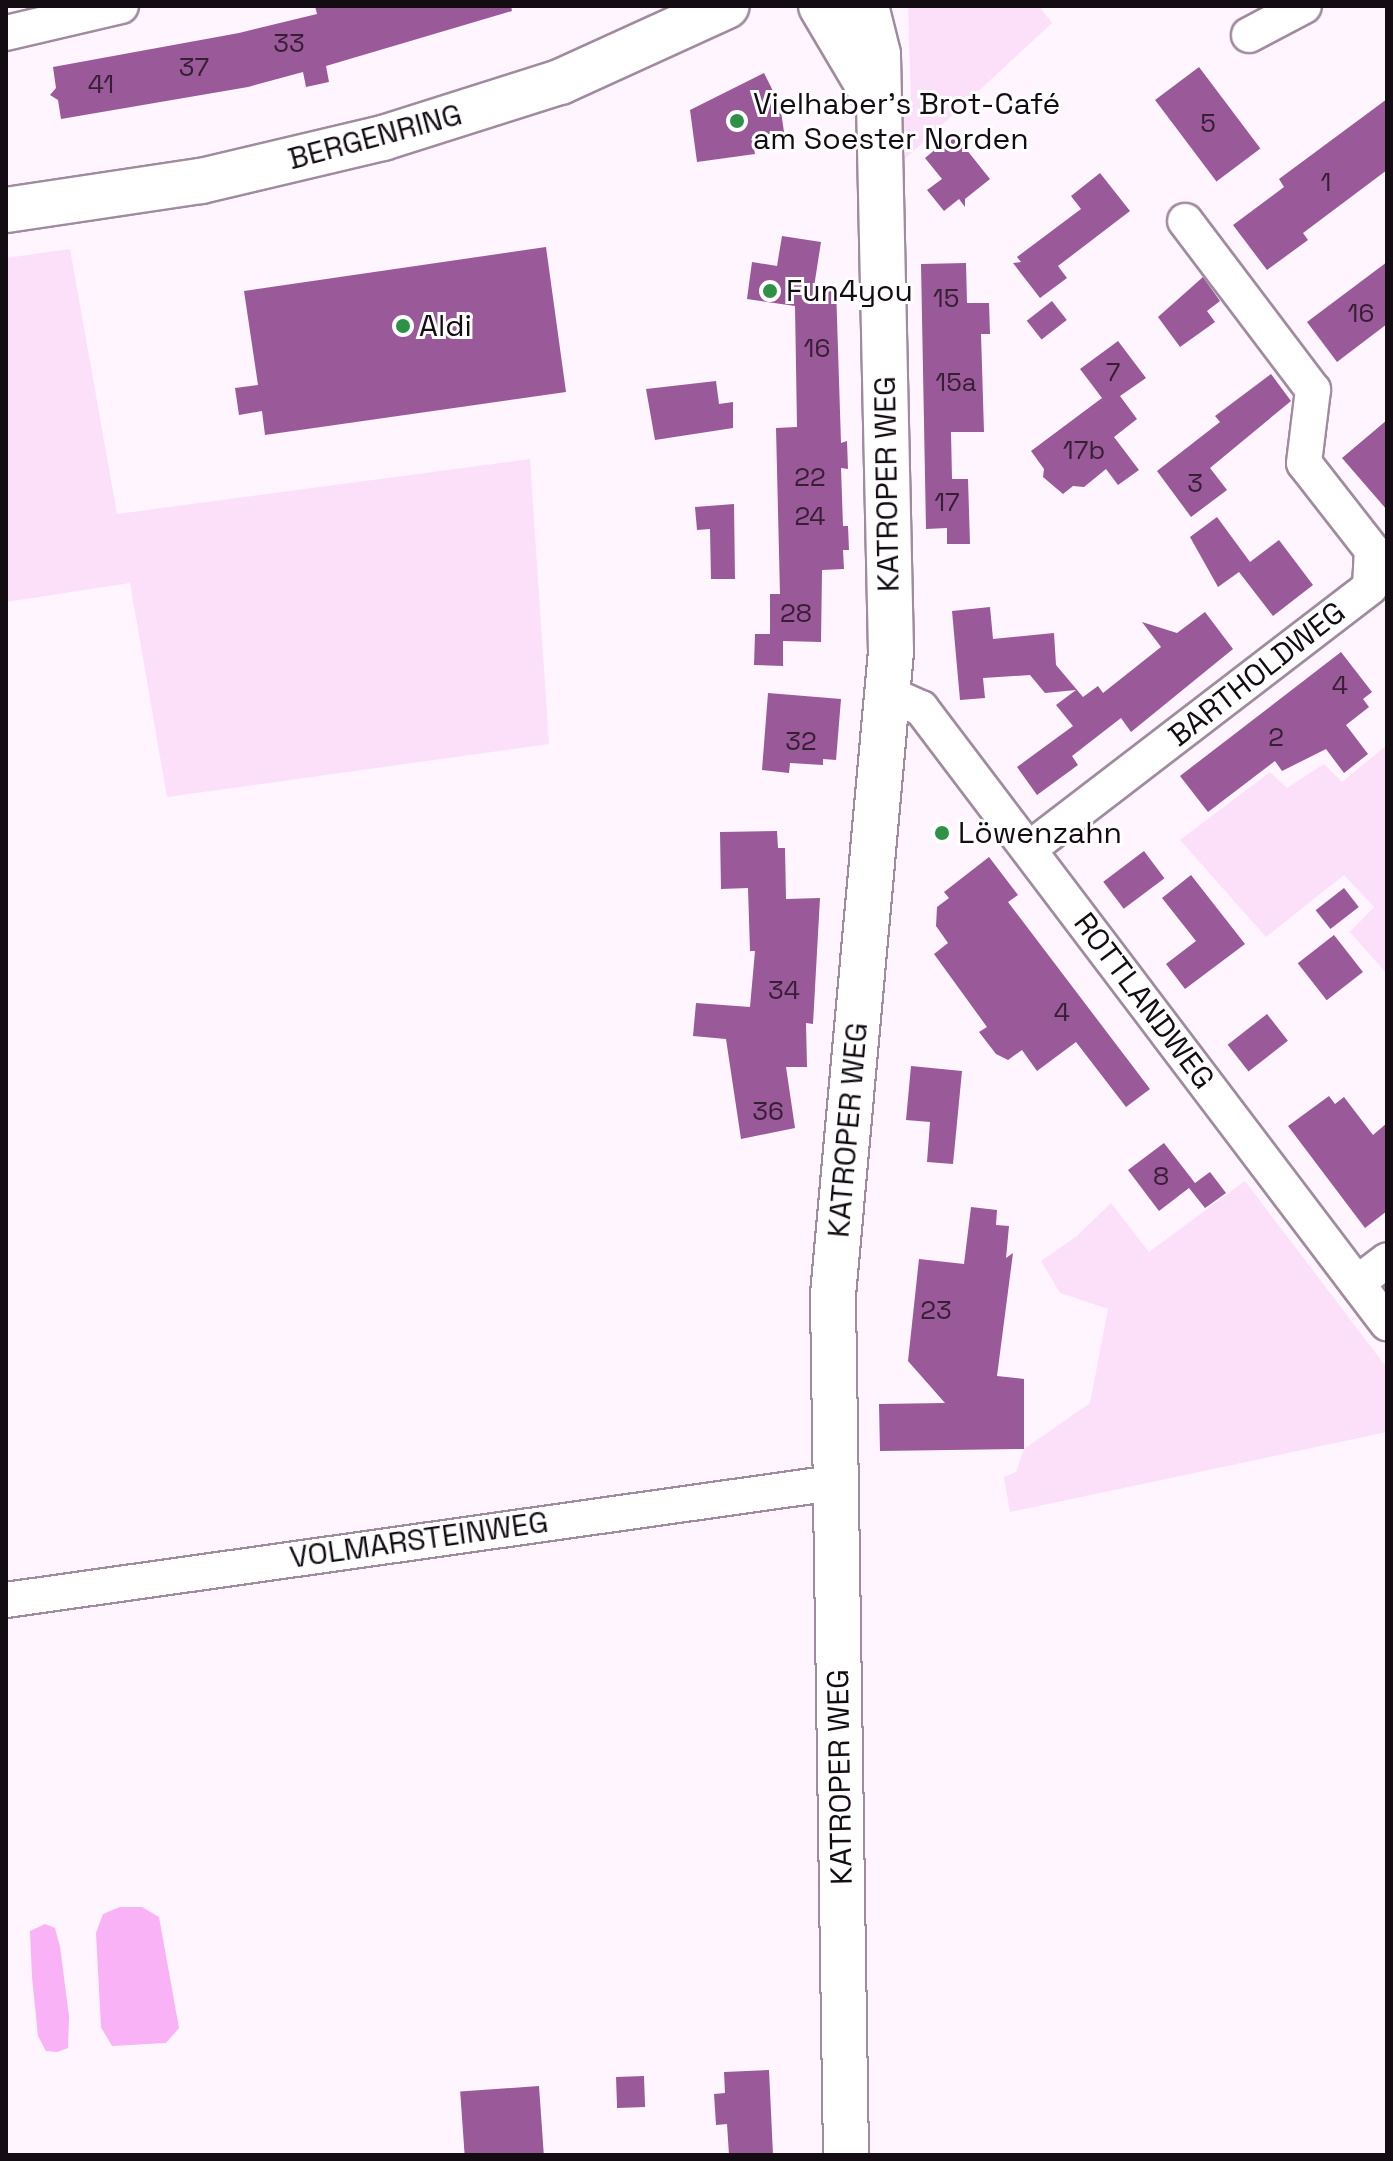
<!DOCTYPE html>
<html>
<head>
<meta charset="utf-8">
<style>
	body { margin:0 }
	#map { position:relative; width:1393px; height:2161px; overflow:hidden; background:#fff5fe; font-family:"Space Grotesk",sans-serif }
	div>[style] { position:absolute }
	.green>* { inset:0; background:#fcdff9 }
	.water>* { inset:0; background:#fab2f6 }
	.building>* { inset:0; background:#9a5998; transform-origin:0 0 }
	.roads { filter:drop-shadow(2px 0 #a08b9f) drop-shadow(-2px 0 #a08b9f) drop-shadow(0 2px #a08b9f) drop-shadow(0 -2px #a08b9f) }
	.street>* { height:34px; margin:-17px; padding:0 17px; transform-origin:17px; border-radius:17px; background:#fff }
	.secondary>* { height:44px; margin:-22px; padding:0 22px; transform-origin:22px; border-radius:22px; background:#fff }
	.dots>* { width:22px; height:22px; translate:-50% -50%; box-sizing:border-box; border:4px solid #fff; border-radius:50% }
	span { translate:-50% -50%; white-space:nowrap; text-align:center; line-height:1.15; -webkit-text-stroke:6px #fff; paint-order:stroke }
	.number-label { font-size:26px; color:#361f34 }
	.number-label span { -webkit-text-stroke-width:0 }
	.poi-label { font-size:30px; color:#140c13 }
	.left { translate:0 -50%; text-align:left }
	.street-label { font-size:30px; color:#140c13 }
	.frame { position:absolute; inset:0; border:8px solid #140c13; pointer-events:none }
</style>
</head>
<body>
<div id="map">
	<div class="green">
		<i style="clip-path:polygon(908px 6px,1039px 6px,1052px 23px,905px 159px,903px 105px,911px 104px)"></i>
		<i style="clip-path:polygon(70px 249px,117px 514px,530px 459px,549px 744px,167px 797px,130px 583px,6px 602px,6px 258px)"></i>
		<i style="clip-path:polygon(1387px 745px,1387px 974px,1350px 932px,1374px 907px,1344px 875px,1266px 937px,1180px 840px,1270px 772px,1287px 788px,1324px 764px,1342px 782px)"></i>
		<i style="clip-path:polygon(1245px 1181px,1387px 1368px,1387px 1432px,1010px 1512px,1004px 1477px,1016px 1472px,1024px 1449px,1090px 1403px,1108px 1309px,1060px 1293px,1041px 1261px,1077px 1236px,1111px 1203px,1149px 1252px)"></i>
	</div>
	<div class="water">
		<i style="clip-path:polygon(120px 1907px,142px 1907px,159px 1917px,179px 2028px,166px 2043px,112px 2046px,101px 2027px,96px 1933px,103px 1914px)"></i>
		<i style="clip-path:polygon(45px 1924px,55px 1928px,60px 1947px,69px 2016px,68px 2048px,57px 2052px,46px 2051px,38px 2036px,32px 1977px,30px 1931px)"></i>
	</div>
	<div class="building">
		<i style="clip-path:polygon(315px 6px,511px 6px,512px 11px,326px 66px,329px 82px,306px 87px,303px 72px,248px 87px,61px 119px,58px 100px,50px 95px,56px 88px,53px 67px,239px 33px,317px 14px)"></i>
		<i style="left:1199px;top:67px;width:102px;height:55px;rotate:53deg"></i>
		<i style="clip-path:polygon(764px 73px,780px 105px,784px 132px,752px 136px,755px 154px,697px 162px,690px 110px)"></i>
		<i style="clip-path:polygon(1387px 99px,1387px 170px,1303px 233px,1308px 240px,1267px 270px,1233px 225px,1284px 187px,1279px 179px)"></i>
		<i style="clip-path:polygon(954px 134px,990px 179px,965px 199px,965px 207px,959px 199px,944px 211px,927px 190px,942px 179px,925px 158px)"></i>
		<i style="clip-path:polygon(1100px 173px,1130px 211px,1058px 266px,1067px 278px,1040px 298px,1013px 263px,1021px 262px,1017px 257px,1081px 209px,1071px 196px)"></i>
		<i style="clip-path:polygon(782px 236px,821px 242px,814px 287px,836px 287px,841px 443px,847px 441px,848px 469px,841px 468px,843px 526px,848px 526px,849px 550px,843px 550px,844px 569px,822px 570px,821px 642px,783px 641px,783px 666px,754px 665px,755px 634px,770px 634px,770px 594px,780px 594px,776px 428px,797px 427px,795px 306px,747px 299px,752px 262px,777px 266px)"></i>
		<i style="clip-path:polygon(546px 247px,566px 392px,265px 435px,262px 411px,239px 415px,235px 388px,258px 385px,244px 291px)"></i>
		<i style="clip-path:polygon(1387px 262px,1387px 324px,1337px 362px,1307px 322px)"></i>
		<i style="clip-path:polygon(966px 263px,967px 303px,989px 303px,990px 334px,981px 334px,984px 432px,951px 432px,952px 479px,968px 479px,970px 544px,947px 544px,947px 528px,926px 529px,921px 264px)"></i>
		<i style="clip-path:polygon(1203px 277px,1220px 301px,1207px 311px,1215px 322px,1180px 347px,1158px 317px)"></i>
		<i style="left:1052px;top:301px;width:24px;height:32px;rotate:52deg"></i>
		<i style="clip-path:polygon(1118px 341px,1146px 378px,1120px 396px,1137px 419px,1114px 437px,1139px 470px,1118px 485px,1106px 469px,1084px 487px,1073px 486px,1063px 494px,1043px 477px,1044px 469px,1031px 451px,1102px 398px,1080px 369px)"></i>
		<i style="clip-path:polygon(1271px 374px,1291px 401px,1210px 468px,1227px 490px,1191px 517px,1157px 471px,1220px 422px,1215px 416px)"></i>
		<i style="clip-path:polygon(716px 381px,719px 404px,733px 402px,733px 428px,655px 440px,646px 389px)"></i>
		<i style="clip-path:polygon(1387px 420px,1387px 510px,1342px 458px)"></i>
		<i style="clip-path:polygon(734px 504px,735px 579px,711px 579px,710px 529px,697px 530px,695px 507px)"></i>
		<i style="clip-path:polygon(1217px 517px,1250px 562px,1279px 540px,1313px 585px,1273px 616px,1239px 572px,1218px 587px,1190px 537px)"></i>
		<i style="clip-path:polygon(990px 607px,993px 639px,1054px 633px,1056px 665px,1083px 697px,1098px 686px,1103px 693px,1161px 647px,1142px 622px,1177px 633px,1205px 612px,1233px 649px,1131px 732px,1121px 718px,1072px 756px,1078px 765px,1037px 795px,1017px 767px,1073px 726px,1056px 705px,1076px 690px,1045px 693px,1030px 675px,983px 678px,985px 698px,960px 700px,952px 611px)"></i>
		<i style="clip-path:polygon(1341px 652px,1372px 692px,1363px 699px,1369px 707px,1346px 725px,1368px 754px,1344px 773px,1326px 749px,1282px 771px,1275px 761px,1208px 812px,1180px 776px)"></i>
		<i style="clip-path:polygon(768px 693px,841px 699px,836px 760px,823px 759px,823px 765px,790px 763px,789px 773px,762px 770px)"></i>
		<i style="clip-path:polygon(777px 831px,778px 848px,785px 848px,786px 899px,820px 898px,813px 1024px,806px 1023px,807px 1067px,786px 1067px,795px 1128px,741px 1139px,726px 1039px,693px 1036px,696px 1003px,750px 1007px,755px 951px,750px 951px,748px 888px,721px 889px,720px 832px)"></i>
		<i style="left:1144px;top:851px;width:34px;height:51px;rotate:53deg"></i>
		<i style="clip-path:polygon(989px 857px,1018px 895px,1008px 902px,1150px 1089px,1126px 1107px,1076px 1042px,1037px 1071px,1022px 1050px,1008px 1060px,996px 1054px,979px 1032px,987px 1027px,934px 954px,948px 943px,936px 926px,937px 907px,949px 898px,944px 892px)"></i>
		<i style="clip-path:polygon(1191px 875px,1245px 944px,1185px 989px,1166px 964px,1196px 941px,1162px 898px)"></i>
		<i style="left:1344px;top:888px;width:24px;height:36px;rotate:52deg"></i>
		<i style="left:1334px;top:935px;width:47px;height:46px;rotate:52deg"></i>
		<i style="left:1267px;top:1014px;width:34px;height:50px;rotate:52deg"></i>
		<i style="clip-path:polygon(911px 1066px,962px 1071px,953px 1164px,927px 1162px,930px 1122px,906px 1120px)"></i>
		<i style="clip-path:polygon(1329px 1096px,1335px 1104px,1344px 1097px,1373px 1135px,1387px 1123px,1387px 1211px,1365px 1228px,1288px 1126px)"></i>
		<i style="clip-path:polygon(1164px 1143px,1195px 1183px,1210px 1172px,1226px 1193px,1205px 1208px,1189px 1188px,1159px 1211px,1128px 1170px)"></i>
		<i style="clip-path:polygon(971px 1207px,997px 1210px,996px 1225px,1009px 1226px,1006px 1258px,1013px 1253px,997px 1376px,1024px 1379px,1024px 1449px,880px 1451px,879px 1404px,945px 1403px,908px 1361px,919px 1259px,964px 1264px)"></i>
		<i style="clip-path:polygon(769px 2070px,773px 2155px,729px 2155px,727px 2124px,716px 2125px,714px 2094px,725px 2093px,724px 2072px)"></i>
		<i style="left:644px;top:2076px;width:31px;height:28px;rotate:88deg"></i>
		<i style="left:539px;top:2086px;width:69px;height:79px;rotate:86deg"></i>
	</div>
	<div class="roads">
		<div class="street">
			<i style="left:6px;top:33px;width:118px;rotate:-13.2deg"></i>
			<i style="left:1249px;top:35px;width:62px;rotate:-27.8deg"></i>
			<i style="left:889px;top:694px;width:35px;rotate:24deg"></i>
			<i style="left:921px;top:708px;width:772px;rotate:52.85deg"></i>
			<i style="left:1029px;top:849px;width:430px;rotate:-37.5deg"></i>
			<i style="left:1370px;top:587px;width:37px;rotate:-87deg"></i>
			<i style="left:1372px;top:550px;width:110px;rotate:-128deg"></i>
			<i style="left:1304px;top:463px;width:74px;rotate:-83deg"></i>
			<i style="left:1313px;top:390px;width:212px;rotate:-127.1deg"></i>
			<i style="left:1357px;top:1283px;width:38px;rotate:-37deg"></i>
			<i style="left:6px;top:1600px;width:835px;rotate:-8.05deg"></i>
		</div>
		<div class="secondary">
			<i style="left:821px;top:6px;width:96px;rotate:59.4deg"></i>
			<i style="left:6px;top:210px;width:197px;rotate:-8.5deg"></i>
			<i style="left:201px;top:181px;width:187px;rotate:-13.3deg"></i>
			<i style="left:383px;top:138px;width:186px;rotate:-17.6deg"></i>
			<i style="left:560px;top:82px;width:183px;rotate:-24.5deg"></i>
			<i style="left:846px;top:2155px;width:860px;rotate:-90.87deg"></i>
			<i style="left:833px;top:1295px;width:646px;rotate:-84.85deg"></i>
			<i style="left:891px;top:652px;width:598px;rotate:-91.25deg"></i>
			<i style="left:878px;top:54px;width:49px;rotate:-104deg"></i>
		</div>
	</div>
	<div class="dots">
		<i style="left:737px;top:121px;background:#2d9247"></i>
		<i style="left:770px;top:291px;background:#2d9247"></i>
		<i style="left:403px;top:326px;background:#2d9247"></i>
		<i style="left:942px;top:833px;background:#2d9247"></i>
	</div>
	<div class="number-label">
		<span style="left:289px;top:44px">33</span>
		<span style="left:194px;top:68px">37</span>
		<span style="left:101px;top:85px">41</span>
		<span style="left:1208px;top:124px">5</span>
		<span style="left:1326px;top:183px">1</span>
		<span style="left:946px;top:299px">15</span>
		<span style="left:1361px;top:314px">16</span>
		<span style="left:817px;top:349px">16</span>
		<span style="left:1113px;top:373px">7</span>
		<span style="left:956px;top:383px">15a</span>
		<span style="left:1084px;top:451px">17b</span>
		<span style="left:810px;top:478px">22</span>
		<span style="left:1195px;top:484px">3</span>
		<span style="left:947px;top:503px">17</span>
		<span style="left:810px;top:517px">24</span>
		<span style="left:796px;top:614px">28</span>
		<span style="left:1340px;top:686px">4</span>
		<span style="left:1276px;top:738px">2</span>
		<span style="left:801px;top:742px">32</span>
		<span style="left:784px;top:991px">34</span>
		<span style="left:1062px;top:1013px">4</span>
		<span style="left:768px;top:1112px">36</span>
		<span style="left:1161px;top:1177px">8</span>
		<span style="left:936px;top:1311px">23</span>
	</div>
	<div class="poi-label">
		<span class="left" style="left:753px;top:121px">Vielhaber's Brot-Café<br>am Soester Norden</span>
		<span class="left" style="left:786px;top:291px">Fun4you</span>
		<span class="left" style="left:419px;top:326px">Aldi</span>
		<span class="left" style="left:958px;top:833px">Löwenzahn</span>
	</div>
	<div class="street-label">
		<span style="left:375px;top:137px;rotate:-15deg">BERGENRING</span>
		<span style="left:887px;top:484px;rotate:-91deg">KATROPER WEG</span>
		<span style="left:1257px;top:674px;rotate:-38deg">BARTHOLDWEG</span>
		<span style="left:1144px;top:1001px;rotate:53deg">ROTTLANDWEG</span>
		<span style="left:848px;top:1130px;rotate:-85deg">KATROPER WEG</span>
		<span style="left:419px;top:1540px;rotate:-8deg">VOLMARSTEINWEG</span>
		<span style="left:840px;top:1777px;rotate:-91deg">KATROPER WEG</span>
	</div>
	<div class="frame"></div>
</div>
</body>
</html>
